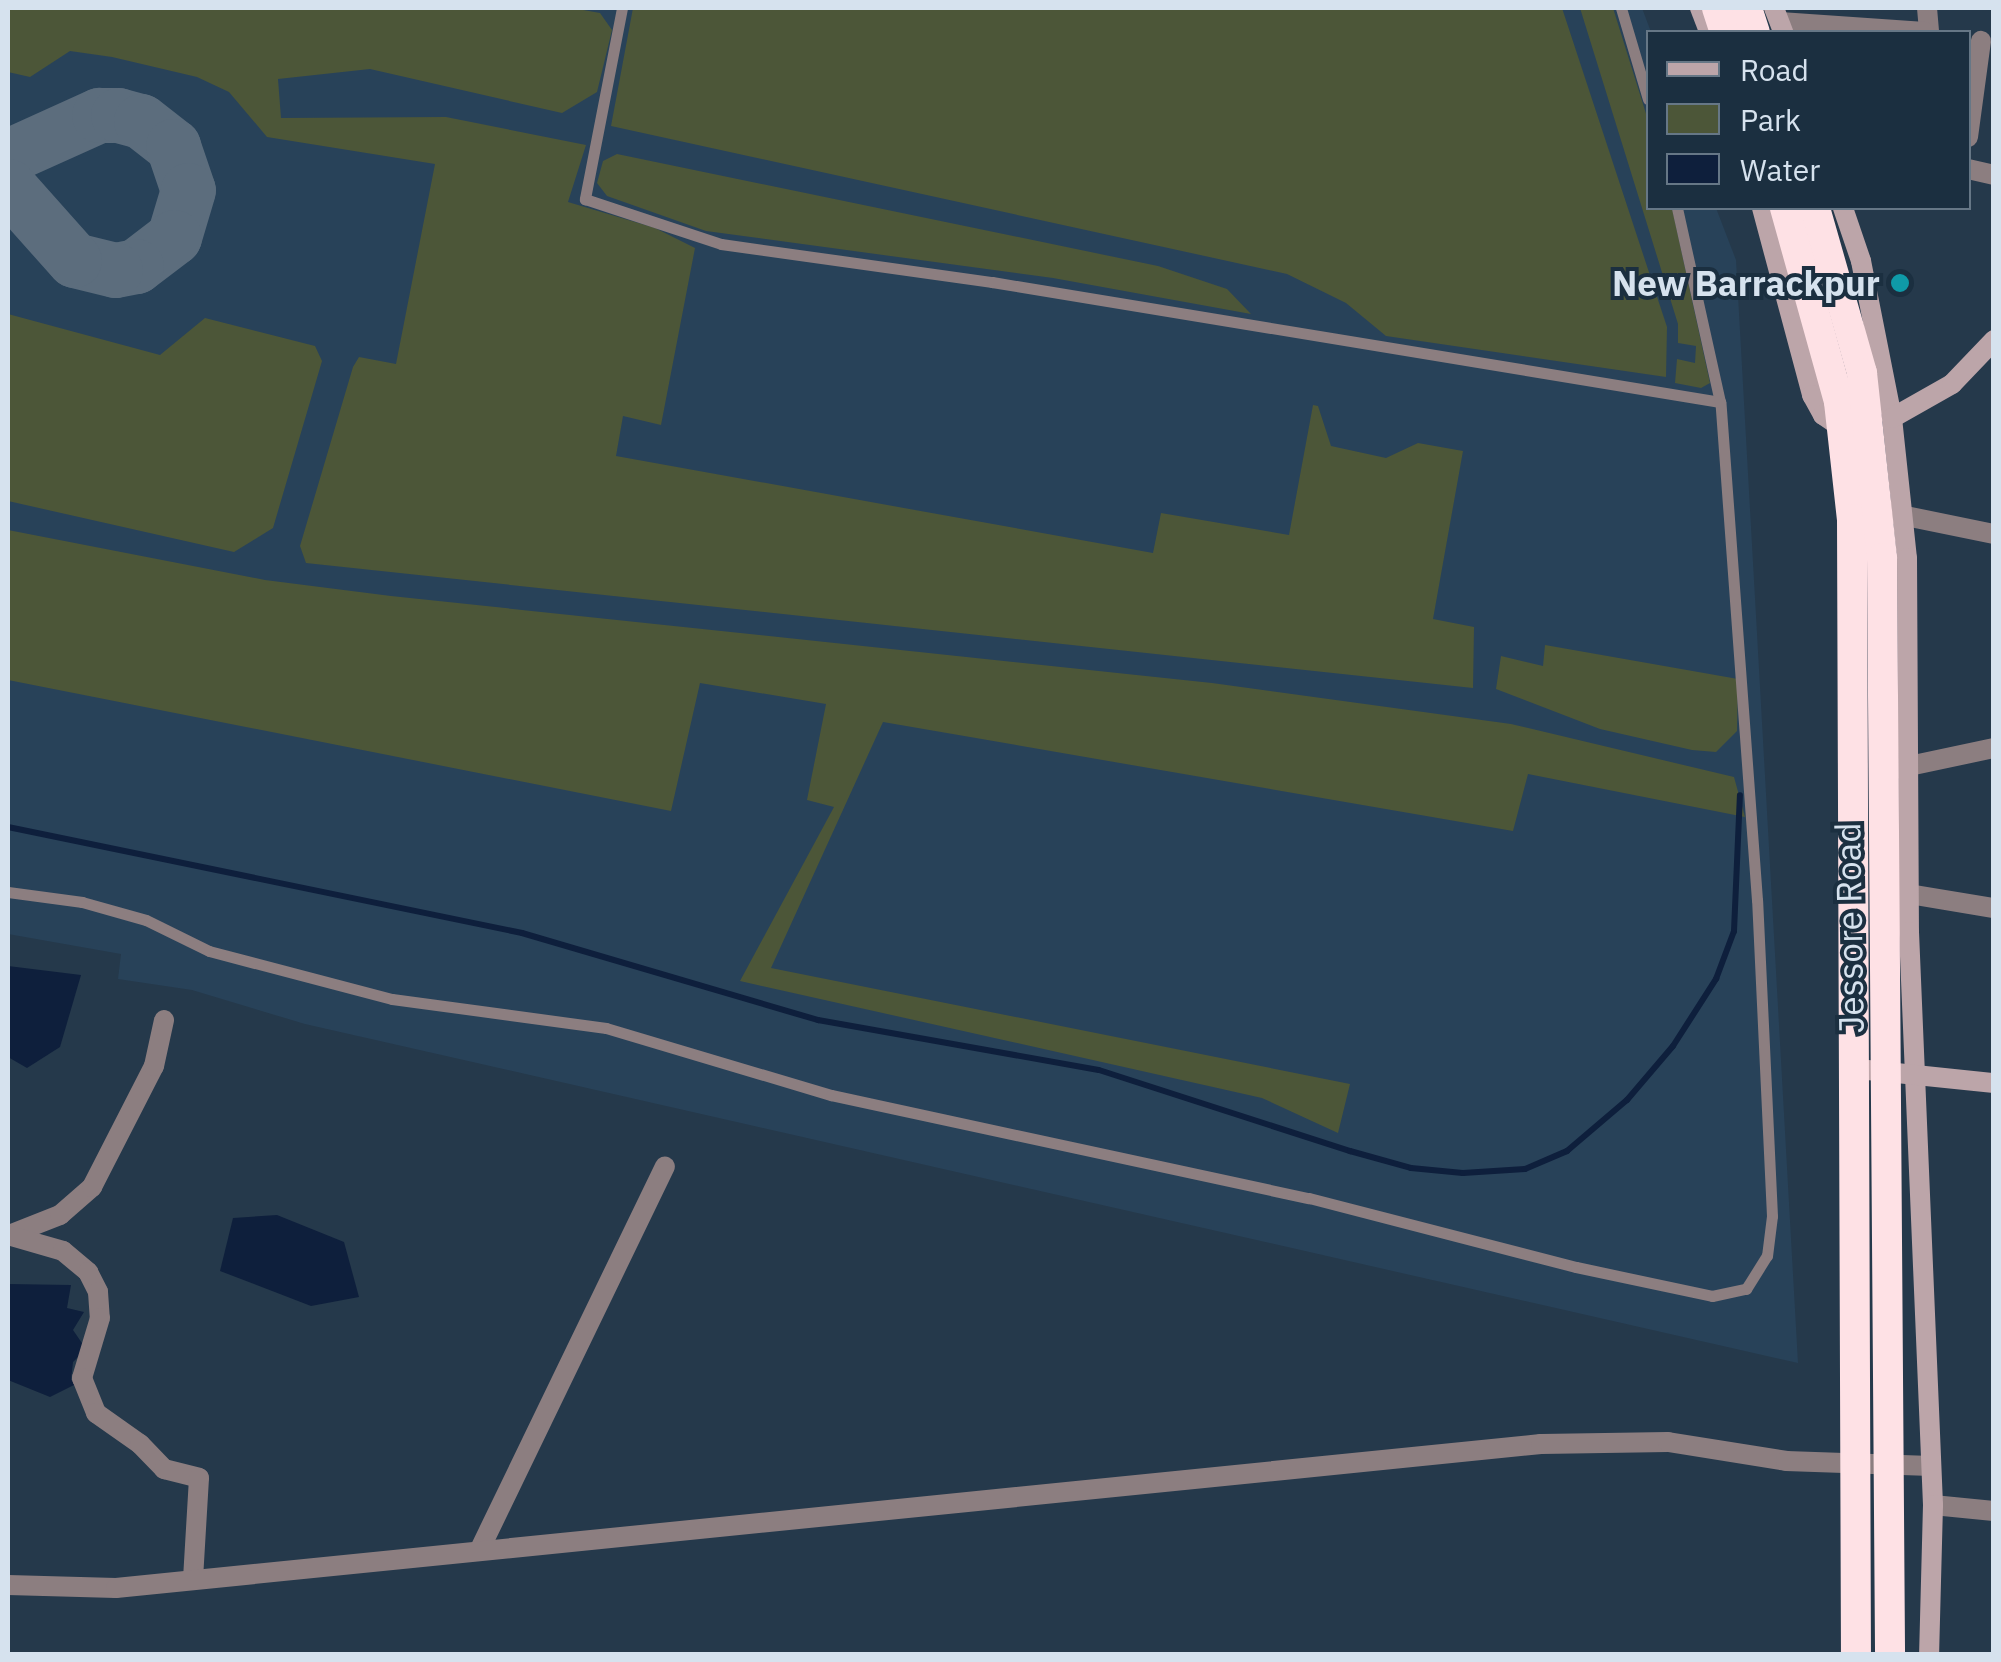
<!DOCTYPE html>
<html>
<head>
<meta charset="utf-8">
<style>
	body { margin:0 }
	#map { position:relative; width:2001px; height:1662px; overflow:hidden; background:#25394b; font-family:"IBM Plex Sans",sans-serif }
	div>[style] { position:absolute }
	.built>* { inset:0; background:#284259 }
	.green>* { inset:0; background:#4c5638 }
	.water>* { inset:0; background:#0e1f3c }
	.stream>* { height:6px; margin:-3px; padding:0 3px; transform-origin:3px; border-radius:3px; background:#0e1f3c }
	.taxiway>* { height:55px; margin:-27.5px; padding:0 27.5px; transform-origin:27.5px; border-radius:27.5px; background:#5c6d7d }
	.lane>* { height:11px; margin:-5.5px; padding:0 5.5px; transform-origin:5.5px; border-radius:5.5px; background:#8c7e80 }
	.street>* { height:20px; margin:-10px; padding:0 10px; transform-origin:10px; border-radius:10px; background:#8c7e80 }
	.secondary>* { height:20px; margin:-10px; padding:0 10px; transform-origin:10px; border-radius:10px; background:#bca5a9 }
	.highway>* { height:30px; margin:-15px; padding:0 15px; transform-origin:15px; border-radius:15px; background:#fee1e5 }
	.dots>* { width:28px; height:28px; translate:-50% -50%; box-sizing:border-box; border:5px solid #1b2f40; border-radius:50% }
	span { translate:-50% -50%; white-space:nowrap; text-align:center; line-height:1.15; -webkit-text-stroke:8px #1b2f40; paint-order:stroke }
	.poi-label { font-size:35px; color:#d6e2ee; font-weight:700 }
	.right { translate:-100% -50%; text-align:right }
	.street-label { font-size:35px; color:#d6e2ee }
	.frame { position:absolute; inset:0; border:10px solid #d6e2ee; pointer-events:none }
	.legend { position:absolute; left:1646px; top:30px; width:325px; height:180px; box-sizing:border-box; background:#1b2f40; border:2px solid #667786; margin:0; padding:12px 18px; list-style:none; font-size:30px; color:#d6e2ee }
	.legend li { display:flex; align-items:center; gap:20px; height:50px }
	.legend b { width:50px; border:2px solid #667786 }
</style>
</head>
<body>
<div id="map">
	<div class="built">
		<i style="clip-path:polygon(8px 8px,1642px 8px,1651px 32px,1648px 208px,1716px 208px,1736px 260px,1798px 1363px,305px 1024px,192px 990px,118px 979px,121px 954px,8px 934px)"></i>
	</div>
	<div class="green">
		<i style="clip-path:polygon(8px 8px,572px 8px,600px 13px,612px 30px,597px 92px,562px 113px,370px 69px,278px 79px,281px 118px,446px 117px,586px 145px,568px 202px,655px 228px,695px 248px,661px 425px,623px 416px,616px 456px,1153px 553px,1161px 513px,1289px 535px,1313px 405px,1318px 406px,1331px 446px,1386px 458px,1418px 443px,1463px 451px,1433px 619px,1474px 627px,1473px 688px,306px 563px,300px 546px,353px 367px,359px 357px,396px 364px,435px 164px,267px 137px,229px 92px,197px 77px,112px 57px,70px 51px,30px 77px,8px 72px)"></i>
		<i style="clip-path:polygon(633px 8px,1562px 8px,1667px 327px,1666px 377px,1386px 336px,1346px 303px,1287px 274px,611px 126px)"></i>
		<i style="clip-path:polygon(1580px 8px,1613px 8px,1648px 120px,1648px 208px,1672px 208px,1710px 383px,1701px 388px,1675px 383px,1677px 359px,1695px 363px,1696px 346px,1678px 343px,1678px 324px)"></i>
		<i style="clip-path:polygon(617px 154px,1158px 266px,1227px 289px,1251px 314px,1053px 278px,706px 231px,607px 196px,597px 183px,603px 161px)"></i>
		<i style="clip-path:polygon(8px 314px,160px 355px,205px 318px,315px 346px,322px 361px,273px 528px,234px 552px,8px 501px)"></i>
		<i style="clip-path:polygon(8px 530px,265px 580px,391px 596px,1212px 683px,1511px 724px,1734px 777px,1745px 817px,1528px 774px,1513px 831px,883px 722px,771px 968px,1350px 1084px,1338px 1133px,1262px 1098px,740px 981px,834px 807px,807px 800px,826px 704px,700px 683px,671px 811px,8px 680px)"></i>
		<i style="clip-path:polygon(1545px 645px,1738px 679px,1737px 731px,1716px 752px,1692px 750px,1600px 729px,1496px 689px,1501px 656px,1543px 666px)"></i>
	</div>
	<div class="water">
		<i style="clip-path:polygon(8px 966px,81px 975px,60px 1047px,27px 1068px,8px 1057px)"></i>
		<i style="clip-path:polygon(277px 1215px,344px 1242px,359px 1297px,311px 1306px,220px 1271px,233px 1218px)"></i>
		<i style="clip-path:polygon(8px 1284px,71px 1285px,67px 1308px,84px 1312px,73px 1330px,86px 1349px,73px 1362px,71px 1380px,78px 1383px,50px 1397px,8px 1380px)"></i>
	</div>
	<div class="stream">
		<i style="left:8px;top:827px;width:525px;rotate:11.65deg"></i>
		<i style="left:522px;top:933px;width:309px;rotate:16.4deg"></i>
		<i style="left:818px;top:1020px;width:285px;rotate:10.1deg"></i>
		<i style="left:1099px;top:1070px;width:264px;rotate:17.9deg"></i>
		<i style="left:1350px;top:1151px;width:63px;rotate:15.6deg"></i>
		<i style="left:1411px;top:1168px;width:52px;rotate:5.5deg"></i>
		<i style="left:1463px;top:1173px;width:62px;rotate:-3.7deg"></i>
		<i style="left:1525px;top:1169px;width:46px;rotate:-23.2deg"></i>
		<i style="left:1567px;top:1151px;width:79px;rotate:-40.4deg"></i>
		<i style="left:1627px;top:1100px;width:71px;rotate:-49.6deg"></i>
		<i style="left:1673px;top:1046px;width:80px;rotate:-57.3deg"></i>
		<i style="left:1716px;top:979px;width:51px;rotate:-69.4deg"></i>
		<i style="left:1734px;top:931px;width:136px;rotate:-87.5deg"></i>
	</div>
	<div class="taxiway">
		<i style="left:8px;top:156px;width:100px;rotate:-24.3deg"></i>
		<i style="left:99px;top:115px;width:19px"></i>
		<i style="left:118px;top:115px;width:24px;rotate:15deg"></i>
		<i style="left:141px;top:121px;width:41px;rotate:38deg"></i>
		<i style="left:173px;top:146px;width:46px;rotate:71.2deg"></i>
		<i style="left:188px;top:190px;width:49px;rotate:106.6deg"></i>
		<i style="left:174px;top:237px;width:48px;rotate:142.7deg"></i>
		<i style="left:136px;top:266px;width:21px;rotate:169deg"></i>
		<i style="left:115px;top:270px;width:42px;rotate:-166.3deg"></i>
		<i style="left:74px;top:260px;width:99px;rotate:-131.7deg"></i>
	</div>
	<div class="lane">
		<i style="left:622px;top:8px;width:195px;rotate:101deg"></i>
		<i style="left:585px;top:199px;width:143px;rotate:18.3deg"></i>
		<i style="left:721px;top:244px;width:274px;rotate:8deg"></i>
		<i style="left:992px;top:282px;width:738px;rotate:9.36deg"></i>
		<i style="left:1621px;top:8px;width:95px;rotate:73.5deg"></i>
		<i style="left:8px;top:892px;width:75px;rotate:7.7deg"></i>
		<i style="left:82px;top:902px;width:66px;rotate:15.7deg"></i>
		<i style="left:146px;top:920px;width:70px;rotate:26.2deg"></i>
		<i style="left:209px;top:951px;width:189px;rotate:14.7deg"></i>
		<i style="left:392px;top:999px;width:216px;rotate:7.7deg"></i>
		<i style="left:606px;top:1028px;width:235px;rotate:16.6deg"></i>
		<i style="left:831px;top:1095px;width:489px;rotate:12.2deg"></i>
		<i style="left:1309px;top:1198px;width:276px;rotate:14.5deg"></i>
		<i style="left:1576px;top:1267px;width:139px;rotate:12deg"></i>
		<i style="left:1712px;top:1296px;width:35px;rotate:-12deg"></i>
		<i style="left:1746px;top:1289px;width:39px;rotate:-58deg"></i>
		<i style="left:1767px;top:1256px;width:40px;rotate:-82.9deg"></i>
		<i style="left:1772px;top:1216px;width:316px;rotate:-92.7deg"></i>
		<i style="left:1757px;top:900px;width:499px;rotate:-94.2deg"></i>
		<i style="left:1720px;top:402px;width:199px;rotate:-102.5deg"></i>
	</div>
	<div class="street">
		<i style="left:1927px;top:8px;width:24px;rotate:85deg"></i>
		<i style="left:1780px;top:22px;width:145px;rotate:3.9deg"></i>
		<i style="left:1968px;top:137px;width:97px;rotate:-82.3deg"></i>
		<i style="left:1968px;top:169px;width:27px;rotate:13deg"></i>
		<i style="left:1886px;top:512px;width:110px;rotate:11.5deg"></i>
		<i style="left:1895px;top:769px;width:101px;rotate:-12deg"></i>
		<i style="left:1909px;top:894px;width:86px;rotate:9.4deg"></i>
		<i style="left:9px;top:1235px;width:55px;rotate:-21.4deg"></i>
		<i style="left:60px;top:1215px;width:43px;rotate:-41.2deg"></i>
		<i style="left:92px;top:1187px;width:136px;rotate:-62.9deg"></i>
		<i style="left:154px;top:1066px;width:47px;rotate:-77.7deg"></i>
		<i style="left:11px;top:1236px;width:54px;rotate:16.1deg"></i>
		<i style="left:63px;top:1251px;width:33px;rotate:40deg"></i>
		<i style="left:88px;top:1272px;width:22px;rotate:63deg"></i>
		<i style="left:98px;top:1292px;width:26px;rotate:86deg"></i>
		<i style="left:100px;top:1318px;width:63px;rotate:106.7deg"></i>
		<i style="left:82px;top:1378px;width:38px;rotate:68deg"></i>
		<i style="left:96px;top:1413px;width:54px;rotate:35.2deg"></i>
		<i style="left:140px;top:1444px;width:35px;rotate:46deg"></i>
		<i style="left:164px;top:1469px;width:36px;rotate:14deg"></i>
		<i style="left:199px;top:1478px;width:101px;rotate:93.4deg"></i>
		<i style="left:1933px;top:1505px;width:61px;rotate:5.6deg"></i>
		<i style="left:479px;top:1551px;width:427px;rotate:-64.2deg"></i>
		<i style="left:8px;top:1585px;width:108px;rotate:1.6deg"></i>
		<i style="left:116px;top:1588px;width:1432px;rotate:-5.77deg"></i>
		<i style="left:1541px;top:1444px;width:127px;rotate:-0.9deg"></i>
		<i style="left:1668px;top:1442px;width:120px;rotate:9.1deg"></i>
		<i style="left:1786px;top:1461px;width:145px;rotate:2deg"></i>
	</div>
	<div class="secondary">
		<i style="left:1700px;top:8px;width:26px;rotate:69deg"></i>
		<i style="left:1774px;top:8px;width:26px;rotate:69deg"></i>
		<i style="left:1762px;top:208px;width:194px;rotate:75deg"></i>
		<i style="left:1812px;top:395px;width:23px;rotate:61deg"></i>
		<i style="left:1823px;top:415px;width:23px;rotate:34deg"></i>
		<i style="left:1843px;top:208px;width:56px;rotate:71.2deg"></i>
		<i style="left:1861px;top:261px;width:160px;rotate:78.8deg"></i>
		<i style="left:1892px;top:418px;width:141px;rotate:83.9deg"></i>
		<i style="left:1907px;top:558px;width:374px;rotate:89.7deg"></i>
		<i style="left:1909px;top:932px;width:574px;rotate:87.6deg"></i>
		<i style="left:1933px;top:1505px;width:149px;rotate:91.5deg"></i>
		<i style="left:1892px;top:418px;width:69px;rotate:-29.5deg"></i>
		<i style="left:1952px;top:384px;width:61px;rotate:-46.3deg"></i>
		<i style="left:1858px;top:1069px;width:137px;rotate:5.9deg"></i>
	</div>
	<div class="highway">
		<i style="left:1717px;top:8px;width:25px;rotate:72deg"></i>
		<i style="left:1747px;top:8px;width:25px;rotate:72deg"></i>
		<i style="left:1785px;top:208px;width:201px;rotate:74.4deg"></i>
		<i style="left:1839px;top:402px;width:118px;rotate:83.7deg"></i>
		<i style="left:1852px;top:519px;width:1135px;rotate:89.8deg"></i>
		<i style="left:1815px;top:208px;width:172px;rotate:74.1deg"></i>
		<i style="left:1862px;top:373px;width:186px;rotate:83.8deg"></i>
		<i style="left:1882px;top:558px;width:1096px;rotate:89.58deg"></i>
	</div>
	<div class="dots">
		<i style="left:1900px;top:283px;background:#0f9aa8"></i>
	</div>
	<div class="poi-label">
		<span class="right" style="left:1880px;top:283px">New Barrackpur</span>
	</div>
	<div class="street-label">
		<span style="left:1849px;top:928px;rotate:-91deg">Jessore Road</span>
	</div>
	<div class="frame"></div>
	<ul class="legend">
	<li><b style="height:12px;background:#bca5a9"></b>Road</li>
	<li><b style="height:28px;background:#4c5638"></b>Park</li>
	<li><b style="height:28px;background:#0e1f3c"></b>Water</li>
	</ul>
</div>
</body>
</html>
